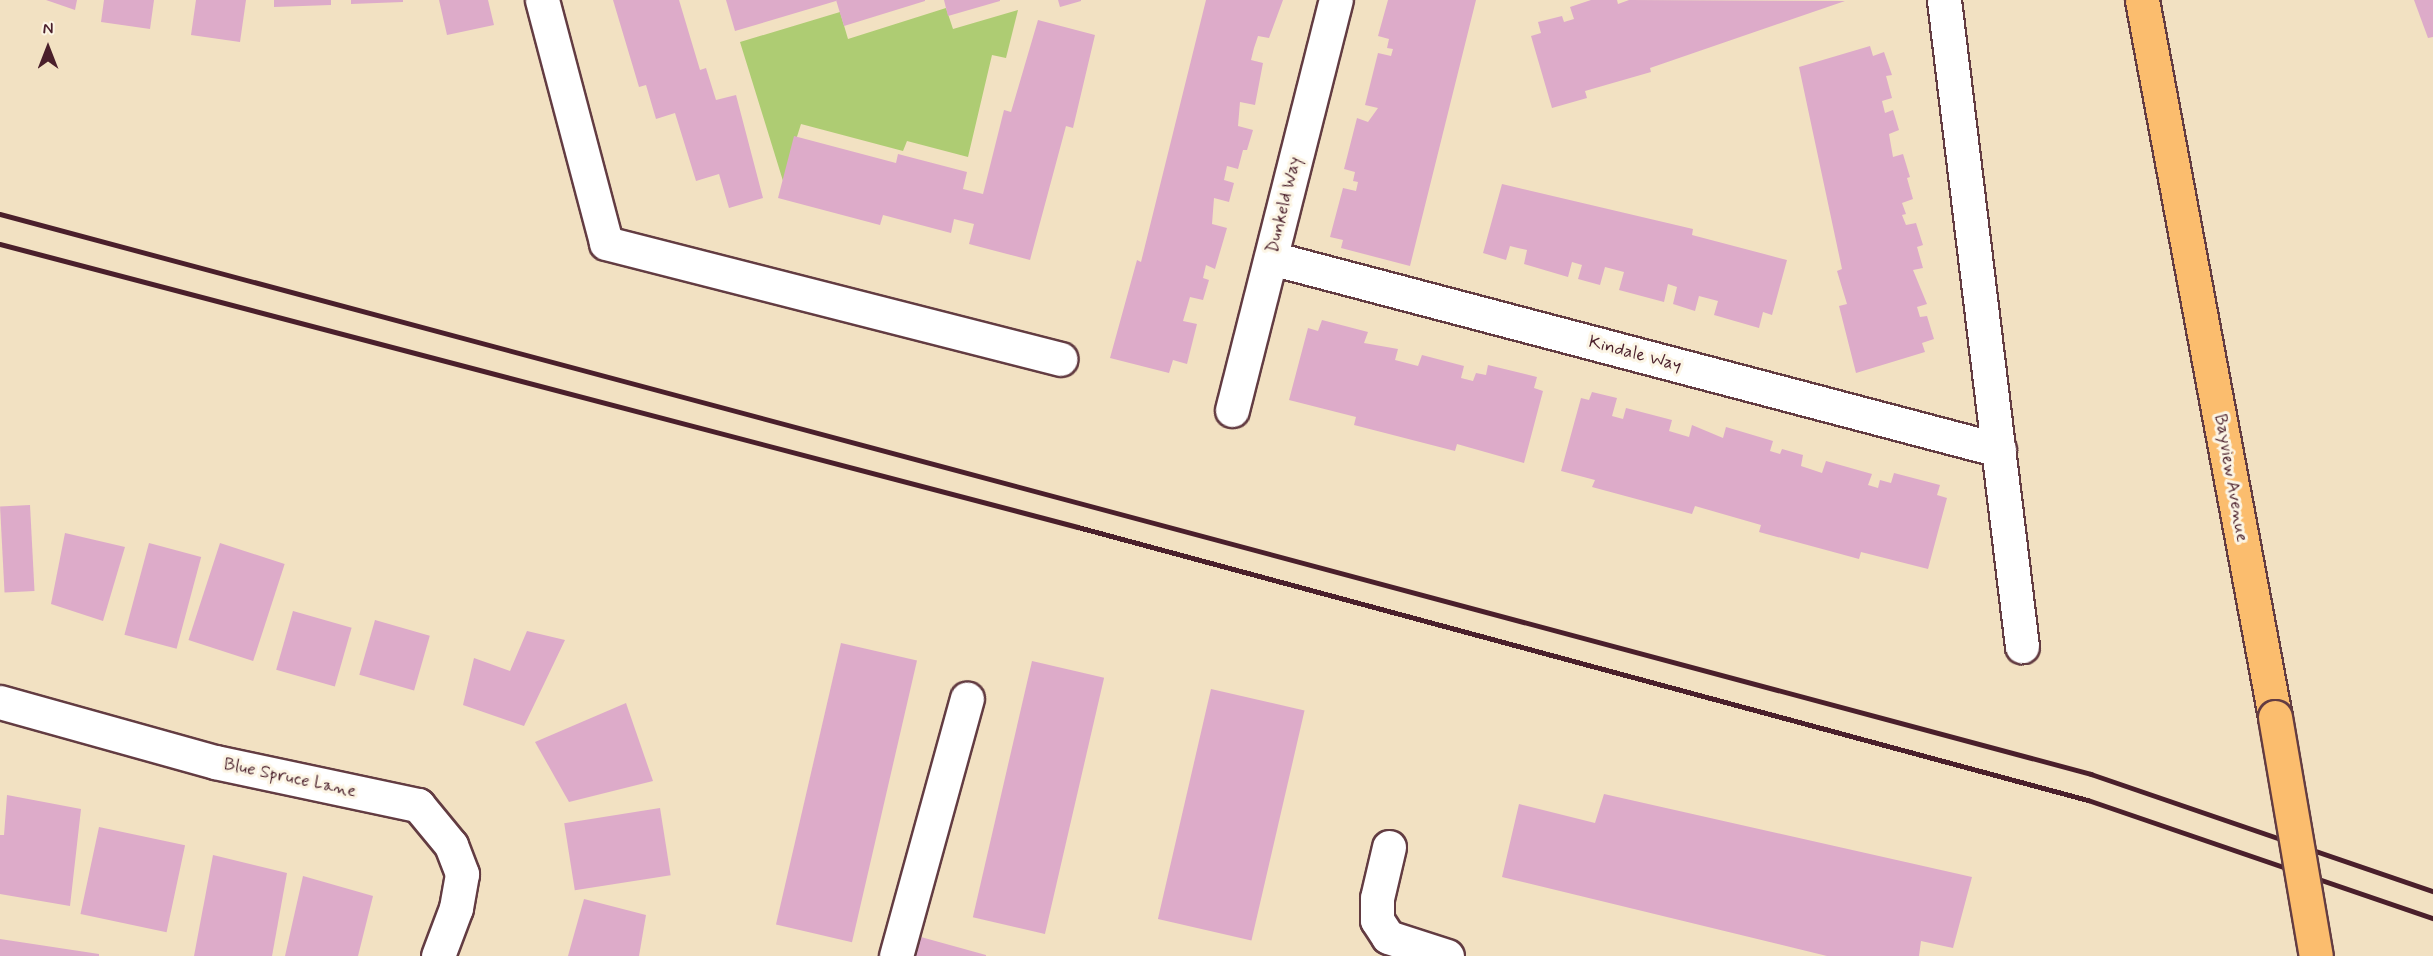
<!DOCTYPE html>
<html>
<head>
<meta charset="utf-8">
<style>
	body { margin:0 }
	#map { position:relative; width:2433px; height:956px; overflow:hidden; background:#f2e1c2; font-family:Mynerve,sans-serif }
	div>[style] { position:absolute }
	.green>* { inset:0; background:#aecc73 }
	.building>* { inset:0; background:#ddabc9; transform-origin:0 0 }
	.roads { filter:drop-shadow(2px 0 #633c42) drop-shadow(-2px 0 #633c42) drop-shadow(0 2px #633c42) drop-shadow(0 -2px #633c42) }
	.minor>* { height:33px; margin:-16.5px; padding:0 16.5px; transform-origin:16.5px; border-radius:16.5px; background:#fff }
	.major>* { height:33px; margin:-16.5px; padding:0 16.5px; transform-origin:16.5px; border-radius:16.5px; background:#fbbd6e }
	.rail>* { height:4.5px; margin:-2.25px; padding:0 2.25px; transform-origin:2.25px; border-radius:2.25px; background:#4a1f2b }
	.bridges { filter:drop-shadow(2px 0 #633c42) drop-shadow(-2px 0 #633c42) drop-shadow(0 2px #633c42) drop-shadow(0 -2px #633c42) }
	.major-bridge>* { height:33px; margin:-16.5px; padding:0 16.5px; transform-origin:16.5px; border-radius:16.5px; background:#fbbd6e }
	span { translate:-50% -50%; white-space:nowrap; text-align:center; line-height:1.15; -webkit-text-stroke:6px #fcf5e5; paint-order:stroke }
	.street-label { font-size:18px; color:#4a1f2b }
	.north { position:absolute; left:18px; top:18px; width:60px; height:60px; -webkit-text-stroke:4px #fcf5e5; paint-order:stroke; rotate:0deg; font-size:16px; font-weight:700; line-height:24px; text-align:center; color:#4a1f2b }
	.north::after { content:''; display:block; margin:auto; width:21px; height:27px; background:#4a1f2b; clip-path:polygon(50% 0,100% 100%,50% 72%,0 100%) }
</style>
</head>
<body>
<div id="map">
	<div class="green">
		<i style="clip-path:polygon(946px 8px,953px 29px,1018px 10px,1006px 58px,992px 55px,968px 157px,907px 141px,903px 151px,801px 124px,783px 181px,740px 42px,840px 12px,848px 39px)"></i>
	</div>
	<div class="building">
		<i style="clip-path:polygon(46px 0,77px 0,75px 10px)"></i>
		<i style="clip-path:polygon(104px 0,154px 0,150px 29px,101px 22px)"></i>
		<i style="clip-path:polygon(196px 0,246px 0,240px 42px,191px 35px)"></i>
		<i style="clip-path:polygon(274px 0,331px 0,331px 5px,274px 7px)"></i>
		<i style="clip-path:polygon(351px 0,403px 0,403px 2px,351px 4px)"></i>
		<i style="clip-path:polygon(439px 0,488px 0,494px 25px,447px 35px)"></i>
		<i style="clip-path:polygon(613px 0,679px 0,700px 70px,706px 68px,716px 100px,736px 95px,763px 198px,729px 208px,719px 174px,696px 181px,675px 113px,656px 119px,646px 85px,639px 87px)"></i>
		<i style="clip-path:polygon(726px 0,836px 0,836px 1px,735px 31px)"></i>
		<i style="clip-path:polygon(836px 0,925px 0,925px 1px,844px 26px)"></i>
		<i style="clip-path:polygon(944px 0,1000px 0,1000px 1px,948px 16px)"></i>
		<i style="clip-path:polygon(1058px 0,1081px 0,1081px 1px,1060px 7px)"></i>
		<i style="clip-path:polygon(1206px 0,1283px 0,1269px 38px,1258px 36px,1254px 48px,1251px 60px,1263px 63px,1255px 105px,1240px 102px,1238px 126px,1253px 130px,1247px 150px,1243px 150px,1238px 169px,1227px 166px,1224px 180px,1234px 183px,1229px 202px,1214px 198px,1212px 224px,1227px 228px,1215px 269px,1206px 265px,1203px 278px,1209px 280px,1203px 300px,1190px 297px,1183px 321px,1197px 324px,1187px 364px,1173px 360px,1169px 373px,1110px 358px,1137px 260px,1141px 262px)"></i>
		<i style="clip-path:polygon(1388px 0,1476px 0,1410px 266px,1341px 248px,1343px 240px,1330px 237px,1343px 188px,1356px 191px,1358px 182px,1353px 181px,1355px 172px,1344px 169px,1357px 118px,1368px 122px,1378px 108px,1365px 105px,1378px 53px,1391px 56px,1393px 49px,1387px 48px,1389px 39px,1378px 36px)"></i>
		<i style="clip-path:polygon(1591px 0,1617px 0,1618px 4px,1629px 0,1845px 1px,1650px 68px,1651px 72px,1585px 91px,1587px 98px,1552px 108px,1531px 36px,1541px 33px,1538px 22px,1562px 16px,1564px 22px,1574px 19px,1570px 7px)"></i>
		<i style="clip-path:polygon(2414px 0,2433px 0,2433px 37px,2428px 38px)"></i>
		<i style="clip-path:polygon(1038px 20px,1095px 35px,1073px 128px,1066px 126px,1030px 260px,969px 244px,974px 224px,954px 219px,951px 233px,883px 215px,880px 225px,778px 198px,794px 136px,896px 163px,898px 154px,967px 172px,963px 189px,983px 194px,1004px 110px,1011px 112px)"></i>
		<i style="clip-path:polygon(1870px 46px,1873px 56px,1884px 52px,1892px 75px,1886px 76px,1892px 98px,1882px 101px,1885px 113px,1893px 110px,1899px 130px,1889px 134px,1893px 157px,1903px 154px,1910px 177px,1907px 178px,1913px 199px,1902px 203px,1906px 214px,1902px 215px,1906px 225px,1916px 223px,1923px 245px,1917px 247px,1923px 268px,1913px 270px,1927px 304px,1917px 307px,1920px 317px,1927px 316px,1934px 339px,1922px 343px,1925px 352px,1856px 373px,1839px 306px,1847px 304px,1837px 271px,1842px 269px,1799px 67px)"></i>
		<i style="clip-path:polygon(1502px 184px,1693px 229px,1692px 235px,1787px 260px,1772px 315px,1763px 312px,1759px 328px,1714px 315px,1718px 301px,1699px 296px,1695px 311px,1673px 304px,1677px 287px,1668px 284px,1664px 302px,1619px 290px,1624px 272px,1605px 267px,1600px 285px,1578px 279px,1582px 265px,1572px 262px,1568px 277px,1524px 264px,1527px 250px,1518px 248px,1510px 246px,1506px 260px,1483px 253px)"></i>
		<i style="clip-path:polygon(1322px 320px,1368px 332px,1364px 343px,1398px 349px,1395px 360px,1418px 366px,1422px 355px,1464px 366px,1461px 378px,1473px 381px,1476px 373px,1486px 375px,1488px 365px,1537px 377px,1534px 388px,1543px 391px,1524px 463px,1457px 444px,1455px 451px,1354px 425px,1356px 417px,1289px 400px,1308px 328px,1318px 331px)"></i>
		<i style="clip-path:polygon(1592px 392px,1617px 398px,1612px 416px,1623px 419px,1626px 408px,1672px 420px,1669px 431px,1689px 437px,1692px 425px,1723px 438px,1726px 427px,1773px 441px,1770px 451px,1780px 454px,1782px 449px,1803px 455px,1801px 466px,1822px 473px,1826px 461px,1872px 474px,1868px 485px,1878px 488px,1880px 480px,1891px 483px,1894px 473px,1940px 485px,1937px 495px,1947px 498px,1928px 569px,1861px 552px,1859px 559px,1826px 550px,1759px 532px,1761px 525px,1695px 506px,1692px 514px,1592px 487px,1595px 480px,1561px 471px,1581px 398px,1589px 400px)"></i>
		<i style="left:30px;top:505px;width:86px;height:30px;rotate:87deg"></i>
		<i style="clip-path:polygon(65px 533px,125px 547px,103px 621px,51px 604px)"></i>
		<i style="left:149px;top:543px;width:54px;height:95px;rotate:15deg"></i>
		<i style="left:220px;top:543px;width:68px;height:102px;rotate:18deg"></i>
		<i style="left:293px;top:611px;width:61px;height:61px;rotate:16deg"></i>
		<i style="left:375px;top:620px;width:57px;height:57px;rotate:16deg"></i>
		<i style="clip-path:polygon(527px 631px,565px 640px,524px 726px,463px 705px,474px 658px,510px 671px)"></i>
		<i style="left:841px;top:643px;width:78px;height:289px;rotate:13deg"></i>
		<i style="left:1032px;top:661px;width:74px;height:263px;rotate:13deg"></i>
		<i style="left:1211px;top:689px;width:96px;height:236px;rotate:13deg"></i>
		<i style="clip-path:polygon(626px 703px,653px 781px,569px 802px,535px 742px)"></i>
		<i style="clip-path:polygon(1604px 794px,1972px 877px,1953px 948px,1921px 941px,1919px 956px,1827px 956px,1502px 877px,1519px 804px,1595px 823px)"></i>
		<i style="clip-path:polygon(7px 795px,81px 809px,70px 906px,0 894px,0 835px,4px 835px)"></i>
		<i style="left:660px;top:808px;width:68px;height:97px;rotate:81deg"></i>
		<i style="left:99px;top:827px;width:88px;height:89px;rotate:12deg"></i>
		<i style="clip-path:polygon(213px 855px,287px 873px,272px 956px,194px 956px)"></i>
		<i style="clip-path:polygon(303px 876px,373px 896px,358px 956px,285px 956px)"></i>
		<i style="clip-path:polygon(584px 899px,646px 915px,639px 956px,568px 956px)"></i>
		<i style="clip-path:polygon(910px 934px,986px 955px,986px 956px,905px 956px)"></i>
		<i style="clip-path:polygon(0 939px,99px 954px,99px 956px,0 956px)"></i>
	</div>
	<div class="roads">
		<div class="minor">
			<i style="left:542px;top:0;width:251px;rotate:75.2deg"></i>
			<i style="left:606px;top:243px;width:469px;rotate:14.3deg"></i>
			<i style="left:1944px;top:0;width:651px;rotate:83.12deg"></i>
			<i style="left:1271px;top:258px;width:753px;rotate:14.77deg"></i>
			<i style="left:1232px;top:410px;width:423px;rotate:-75.8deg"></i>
			<i style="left:0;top:702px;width:223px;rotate:15.6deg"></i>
			<i style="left:215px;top:762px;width:208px;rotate:12deg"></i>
			<i style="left:418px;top:805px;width:52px;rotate:50.5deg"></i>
			<i style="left:451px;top:845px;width:31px;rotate:69deg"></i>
			<i style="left:462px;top:874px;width:35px;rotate:100deg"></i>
			<i style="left:456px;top:908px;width:51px;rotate:110.6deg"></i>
			<i style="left:1389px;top:847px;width:52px;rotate:103.2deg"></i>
			<i style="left:1377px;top:898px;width:22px;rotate:90deg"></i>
			<i style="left:1377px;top:920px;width:20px;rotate:57deg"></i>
			<i style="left:1388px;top:937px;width:62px;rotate:17.9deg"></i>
			<i style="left:896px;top:956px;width:267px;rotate:-74.6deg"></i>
		</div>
		<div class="major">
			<i style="left:2142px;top:0;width:729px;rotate:79.49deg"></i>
		</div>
	</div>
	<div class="rail">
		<i style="left:0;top:214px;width:2165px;rotate:14.99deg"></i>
		<i style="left:2091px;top:774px;width:361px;rotate:18.9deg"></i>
		<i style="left:0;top:244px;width:1115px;rotate:14.71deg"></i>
		<i style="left:1078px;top:527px;width:1046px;rotate:15.13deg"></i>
		<i style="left:2088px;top:800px;width:365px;rotate:18.9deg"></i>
	</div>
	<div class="bridges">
		<div class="major-bridge">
			<i style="left:2275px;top:717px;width:242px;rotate:80.3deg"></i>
		</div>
	</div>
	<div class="street-label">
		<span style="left:1284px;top:205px;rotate:-76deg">Dunkeld Way</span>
		<span style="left:1635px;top:354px;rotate:15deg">Kindale Way</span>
		<span style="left:2231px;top:478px;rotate:80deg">Bayview Avenue</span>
		<span style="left:290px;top:778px;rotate:12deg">Blue Spruce Lane</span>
	</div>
	<div class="north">N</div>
</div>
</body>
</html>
